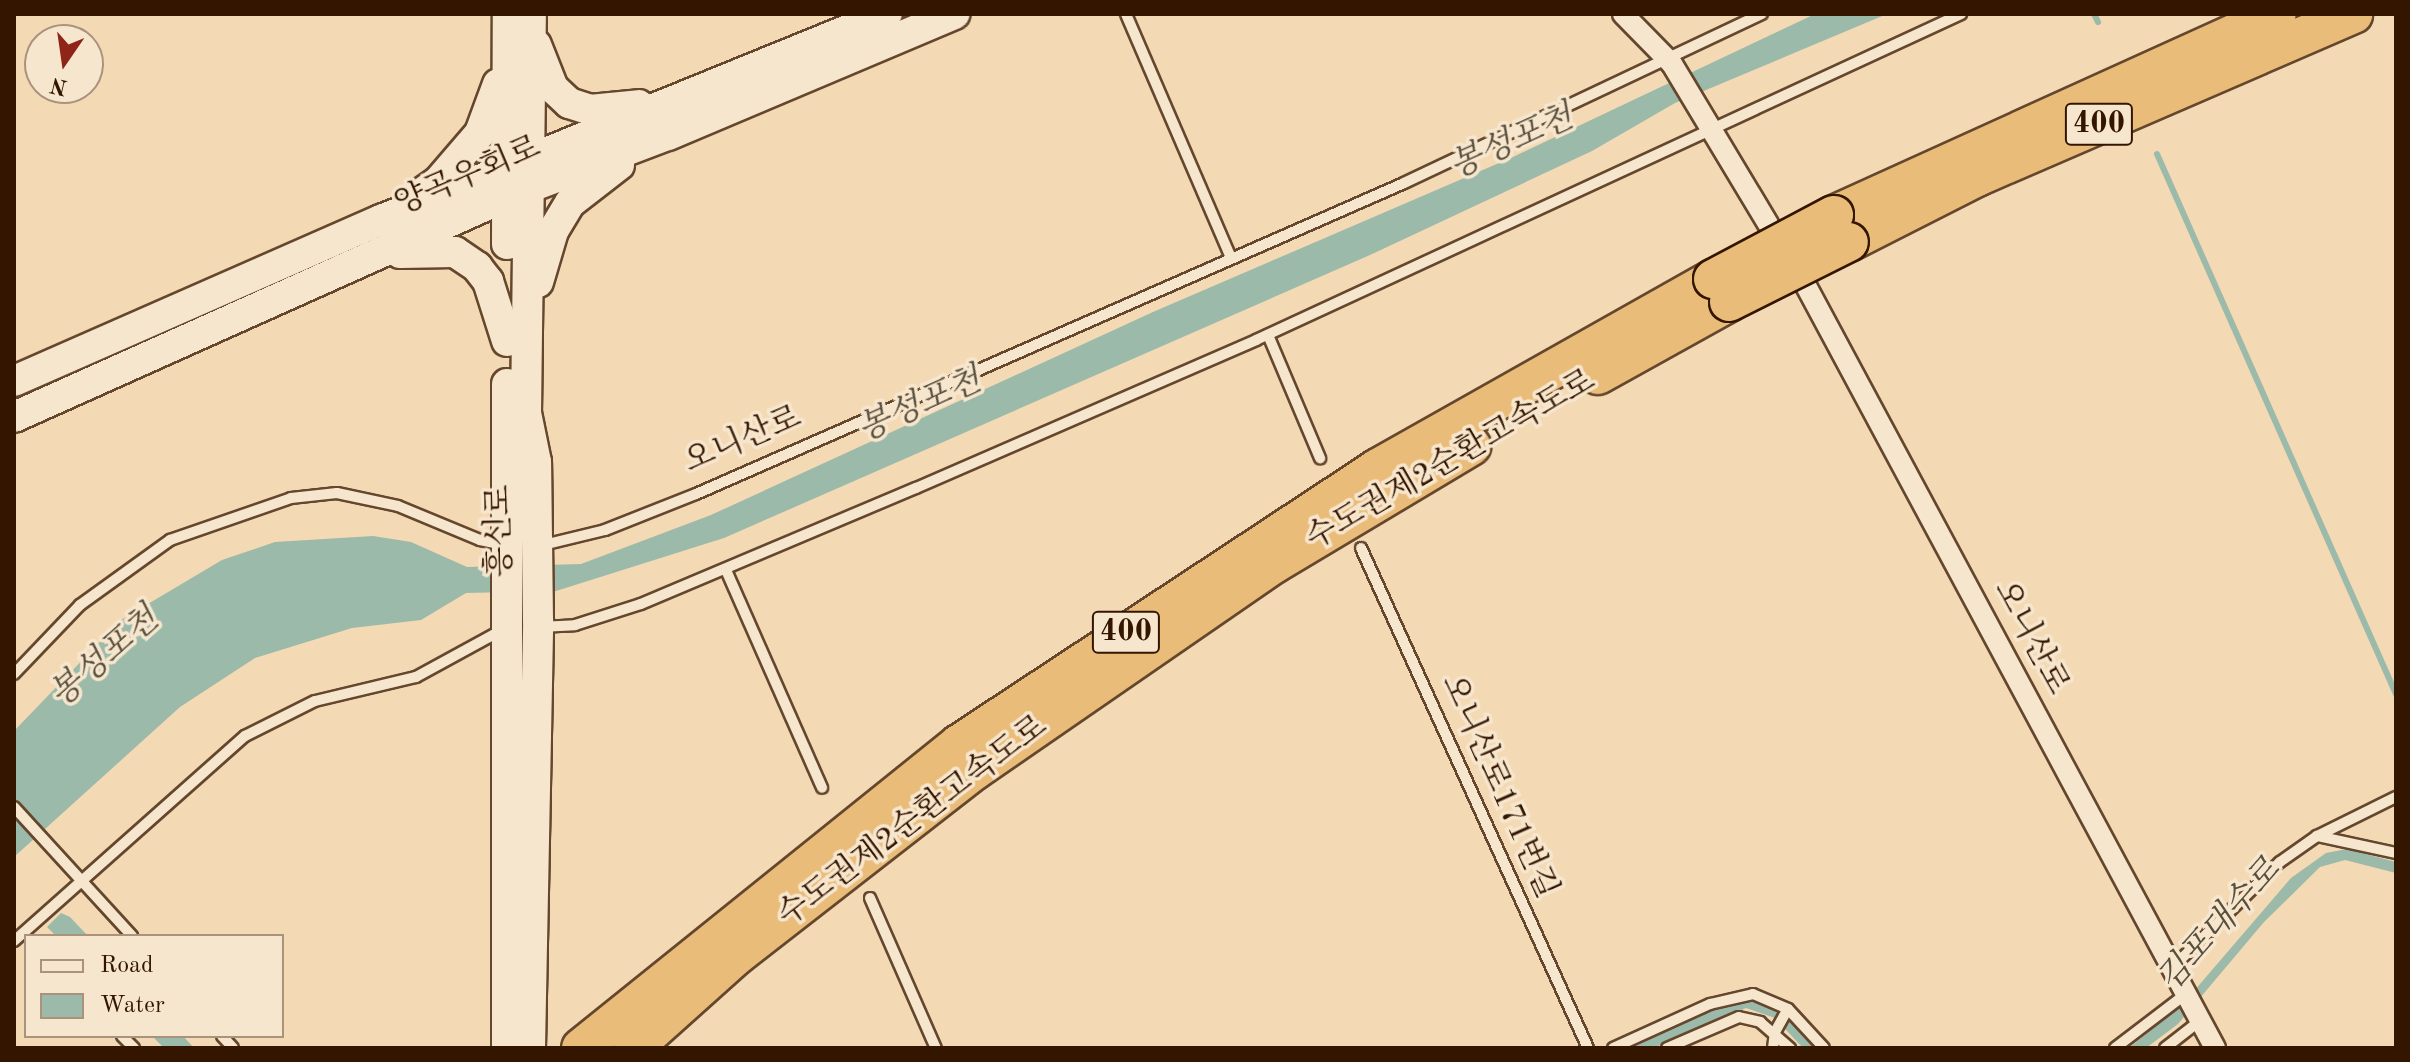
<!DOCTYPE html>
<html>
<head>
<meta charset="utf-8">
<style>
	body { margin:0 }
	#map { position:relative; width:2410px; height:1062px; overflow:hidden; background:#f3d9b4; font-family:"Old Standard TT","Noto Serif KR",serif }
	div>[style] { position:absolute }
	.water>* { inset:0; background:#9bbaaa }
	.stream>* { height:6px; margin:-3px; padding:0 3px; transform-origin:3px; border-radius:3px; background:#9bbaaa }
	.roads { filter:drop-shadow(2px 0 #64472d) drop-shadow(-2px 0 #64472d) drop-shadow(0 2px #64472d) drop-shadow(0 -2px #64472d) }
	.service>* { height:10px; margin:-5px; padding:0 5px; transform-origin:5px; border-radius:5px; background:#f7e6ce }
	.minor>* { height:20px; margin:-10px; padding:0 10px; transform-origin:10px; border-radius:10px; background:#f7e6ce }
	.secondary>* { height:30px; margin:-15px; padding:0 15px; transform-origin:15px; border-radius:15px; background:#f7e6ce }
	.motorway>* { height:38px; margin:-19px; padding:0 19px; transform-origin:19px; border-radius:19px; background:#eabc7a }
	.bridges { filter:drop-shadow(2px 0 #341600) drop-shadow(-2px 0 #341600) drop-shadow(0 2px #341600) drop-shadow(0 -2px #341600) }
	.motorway-bridge>* { height:38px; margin:-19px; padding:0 19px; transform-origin:19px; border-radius:19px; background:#eabc7a }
	span { translate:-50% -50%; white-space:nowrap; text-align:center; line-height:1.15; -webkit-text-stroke:7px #f7e6ce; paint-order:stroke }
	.shield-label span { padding:2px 6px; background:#f7e6ce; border:2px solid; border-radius:6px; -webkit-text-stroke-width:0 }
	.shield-label { font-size:30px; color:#341600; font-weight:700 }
	.street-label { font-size:32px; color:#341600 }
	.water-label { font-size:34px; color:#584f3c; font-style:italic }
	.frame { position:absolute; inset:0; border:16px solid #341600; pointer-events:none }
	.legend { position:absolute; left:24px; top:934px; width:260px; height:104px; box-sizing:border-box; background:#f7e6ce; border:2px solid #a9937c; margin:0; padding:10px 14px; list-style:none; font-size:24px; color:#341600 }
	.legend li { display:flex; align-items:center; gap:16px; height:40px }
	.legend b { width:40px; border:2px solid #a9937c }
	.north { position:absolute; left:24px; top:24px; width:80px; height:80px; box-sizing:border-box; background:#f7e6ce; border:2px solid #a9937c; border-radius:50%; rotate:193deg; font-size:22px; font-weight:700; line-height:32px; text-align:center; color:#341600 }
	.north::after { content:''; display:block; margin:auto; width:28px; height:36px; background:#8f2418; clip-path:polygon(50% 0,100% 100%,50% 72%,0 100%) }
</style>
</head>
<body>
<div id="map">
	<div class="water">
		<i style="clip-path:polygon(1815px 14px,1887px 14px,1675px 103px,1592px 151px,1370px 255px,724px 538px,556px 591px,466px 593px,421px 620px,352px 628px,255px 658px,180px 707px,14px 857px,14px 731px,121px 620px,222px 560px,275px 542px,373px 536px,411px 542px,467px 567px,581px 564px,711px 515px,1153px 312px,1513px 157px)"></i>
		<i style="clip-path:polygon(2347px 849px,2396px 862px,2396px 873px,2345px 860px,2320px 867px,2264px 922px,2178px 1024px,2146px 1048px,2129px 1048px,2182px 1005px,2291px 878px,2326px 853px)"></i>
		<i style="clip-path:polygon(61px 913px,70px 917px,88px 936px,56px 936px,47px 927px)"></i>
		<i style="clip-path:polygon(1752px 999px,1777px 1007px,1817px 1048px,1803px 1048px,1775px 1018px,1746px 1008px,1653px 1048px,1632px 1048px,1723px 1004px)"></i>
		<i style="clip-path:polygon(152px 1036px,183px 1036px,194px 1048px,164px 1048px)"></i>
	</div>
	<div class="stream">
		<i style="left:2094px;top:14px;width:9px;rotate:63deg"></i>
		<i style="left:2157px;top:154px;width:591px;rotate:66.13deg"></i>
	</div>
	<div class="roads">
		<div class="service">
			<i style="left:1126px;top:14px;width:263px;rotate:66.7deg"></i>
			<i style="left:1268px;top:335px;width:134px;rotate:67.1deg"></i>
			<i style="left:539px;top:546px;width:68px;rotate:-13.6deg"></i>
			<i style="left:605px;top:530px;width:98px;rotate:-21.6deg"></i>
			<i style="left:696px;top:494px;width:773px;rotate:-23.71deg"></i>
			<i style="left:1404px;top:183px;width:396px;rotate:-25.3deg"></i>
			<i style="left:1361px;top:548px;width:549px;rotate:65.58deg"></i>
			<i style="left:726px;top:570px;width:238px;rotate:66.2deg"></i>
			<i style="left:540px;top:627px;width:35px;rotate:-3deg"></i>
			<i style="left:575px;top:625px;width:69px;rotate:-17.7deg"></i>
			<i style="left:641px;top:604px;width:298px;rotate:-22.9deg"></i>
			<i style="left:916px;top:488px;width:371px;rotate:-23.5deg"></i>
			<i style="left:1256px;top:340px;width:777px;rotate:-24.82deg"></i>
			<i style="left:14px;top:674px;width:95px;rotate:-46.3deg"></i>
			<i style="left:80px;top:605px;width:111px;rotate:-35.8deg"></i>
			<i style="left:170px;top:540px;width:128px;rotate:-19.1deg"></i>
			<i style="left:291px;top:498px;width:46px;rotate:-6.2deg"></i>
			<i style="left:337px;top:493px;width:62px;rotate:12deg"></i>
			<i style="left:398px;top:506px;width:89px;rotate:22.5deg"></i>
			<i style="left:480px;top:540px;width:25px;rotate:12deg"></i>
			<i style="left:14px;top:807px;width:175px;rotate:47.5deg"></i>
			<i style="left:2317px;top:836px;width:81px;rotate:12.1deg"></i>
			<i style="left:870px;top:898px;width:164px;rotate:66.3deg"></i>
			<i style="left:14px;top:941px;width:309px;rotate:-41.6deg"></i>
			<i style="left:245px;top:736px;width:78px;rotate:-26.6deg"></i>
			<i style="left:315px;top:701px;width:104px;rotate:-13.4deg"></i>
			<i style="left:416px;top:677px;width:98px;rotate:-28.7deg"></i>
			<i style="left:2174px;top:966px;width:148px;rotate:-44.5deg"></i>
			<i style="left:2280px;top:862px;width:45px;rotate:-35.1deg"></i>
			<i style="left:2317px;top:836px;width:88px;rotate:-26.3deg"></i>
			<i style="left:122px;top:1036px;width:17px;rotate:45deg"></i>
			<i style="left:222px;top:1036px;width:16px;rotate:47deg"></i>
			<i style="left:1613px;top:1048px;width:107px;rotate:-24.4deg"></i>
			<i style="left:1710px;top:1004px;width:44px;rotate:-13.1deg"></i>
			<i style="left:1753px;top:994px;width:38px;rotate:23deg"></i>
			<i style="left:1788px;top:1009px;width:53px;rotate:47.3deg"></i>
			<i style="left:1667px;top:1048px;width:78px;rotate:-23.3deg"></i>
			<i style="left:1739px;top:1017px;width:22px;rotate:13deg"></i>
			<i style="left:1760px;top:1022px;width:40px;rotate:41deg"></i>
			<i style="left:1773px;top:1048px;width:16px;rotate:-83deg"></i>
			<i style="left:1775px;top:1032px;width:26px;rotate:-61deg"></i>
			<i style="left:2115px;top:1048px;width:89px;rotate:-37.3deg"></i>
			<i style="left:2165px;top:1048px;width:46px;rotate:-37.9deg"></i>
		</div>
		<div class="minor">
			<i style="left:1623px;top:14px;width:70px;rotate:45.6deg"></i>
			<i style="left:1672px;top:64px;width:187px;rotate:59deg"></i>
			<i style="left:1805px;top:284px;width:867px;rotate:61.78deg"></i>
		</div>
		<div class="secondary">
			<i style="left:536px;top:45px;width:46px;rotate:68.4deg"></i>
			<i style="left:553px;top:88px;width:22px;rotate:43deg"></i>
			<i style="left:569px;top:103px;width:22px;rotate:18deg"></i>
			<i style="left:590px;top:110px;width:49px;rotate:-5.8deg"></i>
			<i style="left:422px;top:193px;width:19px;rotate:-35deg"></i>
			<i style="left:438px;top:182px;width:65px;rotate:-49.4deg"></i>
			<i style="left:480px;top:133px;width:52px;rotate:-69.8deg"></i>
			<i style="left:507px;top:244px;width:230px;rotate:-89.8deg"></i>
			<i style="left:400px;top:253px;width:55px;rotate:-1deg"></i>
			<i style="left:455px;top:252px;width:27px;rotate:34deg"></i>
			<i style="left:477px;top:267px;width:18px;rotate:52deg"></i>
			<i style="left:488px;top:281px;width:63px;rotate:72.4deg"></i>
			<i style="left:538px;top:282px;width:53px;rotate:-73.6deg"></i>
			<i style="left:553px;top:231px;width:33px;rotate:-59deg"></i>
			<i style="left:570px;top:203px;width:62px;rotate:-37.8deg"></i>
			<i style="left:14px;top:381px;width:401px;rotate:-23.7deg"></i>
			<i style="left:381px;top:220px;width:546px;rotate:-22.15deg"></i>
			<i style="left:507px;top:384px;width:664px;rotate:90deg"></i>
			<i style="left:14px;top:417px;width:540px;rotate:-24.15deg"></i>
			<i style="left:507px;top:196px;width:172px;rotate:-20.8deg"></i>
			<i style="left:668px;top:135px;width:311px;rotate:-22.9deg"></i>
			<i style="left:530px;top:1048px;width:427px;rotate:-88.9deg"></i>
			<i style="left:538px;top:621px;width:159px;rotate:-90.7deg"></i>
			<i style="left:536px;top:462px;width:50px;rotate:-101.5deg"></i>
			<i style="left:526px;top:413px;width:399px;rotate:-89.3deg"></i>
		</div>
		<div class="motorway">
			<i style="left:1834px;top:215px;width:486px;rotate:-24.4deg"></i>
			<i style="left:1849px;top:242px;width:144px;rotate:-26.9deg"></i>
			<i style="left:1977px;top:177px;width:410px;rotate:-23.4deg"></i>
			<i style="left:1598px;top:375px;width:150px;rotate:-29.1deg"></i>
			<i style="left:581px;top:1048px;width:485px;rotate:-38.8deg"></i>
			<i style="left:959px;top:744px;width:502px;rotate:-33.37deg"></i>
			<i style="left:1378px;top:468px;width:385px;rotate:-29.4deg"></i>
			<i style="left:633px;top:1048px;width:140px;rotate:-41.8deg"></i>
			<i style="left:737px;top:955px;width:301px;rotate:-37.9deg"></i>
			<i style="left:975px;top:770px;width:363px;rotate:-34.6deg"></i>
			<i style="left:1274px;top:564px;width:230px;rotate:-30.9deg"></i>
		</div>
	</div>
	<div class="bridges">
		<div class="motorway-bridge">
			<i style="left:1713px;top:279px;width:137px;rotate:-27.9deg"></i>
			<i style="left:1729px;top:302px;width:134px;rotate:-26.6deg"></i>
		</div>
	</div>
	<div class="shield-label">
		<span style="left:2099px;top:124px">400</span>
		<span style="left:1126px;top:632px">400</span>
	</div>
	<div class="street-label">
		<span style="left:468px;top:177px;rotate:-23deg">양곡우회로</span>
		<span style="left:743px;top:441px;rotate:-23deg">오니산로</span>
		<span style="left:1451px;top:461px;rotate:-30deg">수도권제2순환고속도로</span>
		<span style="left:501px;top:531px;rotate:-91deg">흥신로</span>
		<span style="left:2030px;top:638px;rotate:62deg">오니산로</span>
		<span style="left:1498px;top:787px;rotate:66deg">오니산로171번길</span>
		<span style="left:913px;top:822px;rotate:-37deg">수도권제2순환고속도로</span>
	</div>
	<div class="water-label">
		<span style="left:1512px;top:143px;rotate:-24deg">봉성포천</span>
		<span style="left:920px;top:406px;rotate:-24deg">봉성포천</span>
		<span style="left:105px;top:658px;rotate:-41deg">봉성포천</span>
		<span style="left:2220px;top:926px;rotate:-48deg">김포대수로</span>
	</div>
	<div class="frame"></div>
	<ul class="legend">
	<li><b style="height:10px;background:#f7e6ce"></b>Road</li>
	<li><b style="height:22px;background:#9bbaaa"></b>Water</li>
	</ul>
	<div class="north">N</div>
</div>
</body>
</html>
